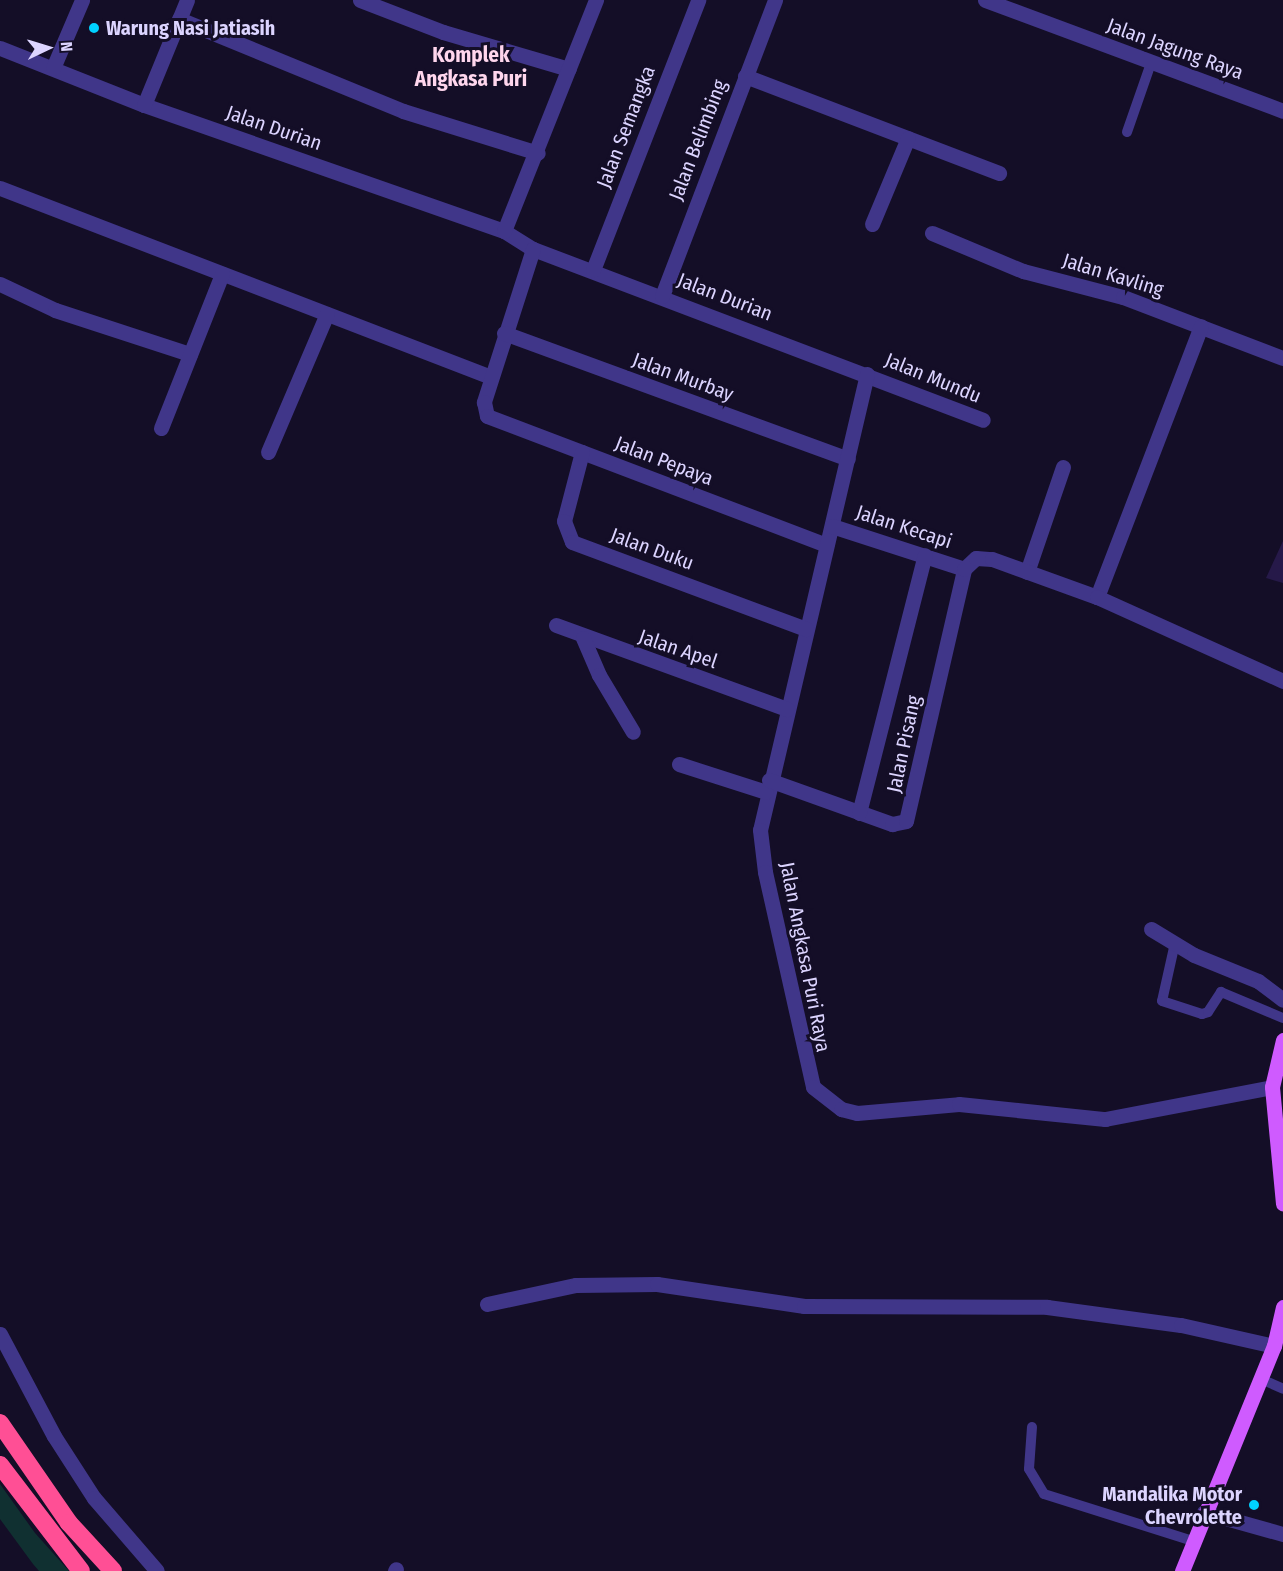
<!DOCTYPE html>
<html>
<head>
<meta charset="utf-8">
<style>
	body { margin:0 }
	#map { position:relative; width:1283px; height:1571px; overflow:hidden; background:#140e27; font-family:"Fira Sans Condensed",sans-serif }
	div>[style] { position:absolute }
	.green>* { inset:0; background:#103031 }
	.building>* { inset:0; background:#261949 }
	.lane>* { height:10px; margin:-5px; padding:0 5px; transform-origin:5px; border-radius:5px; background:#403689 }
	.street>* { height:15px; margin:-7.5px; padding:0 7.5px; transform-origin:7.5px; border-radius:7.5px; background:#403689 }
	.primary>* { height:15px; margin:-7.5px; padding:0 7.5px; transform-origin:7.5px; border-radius:7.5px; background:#cf5bff }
	.highway>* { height:18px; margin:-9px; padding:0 9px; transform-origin:9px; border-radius:9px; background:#ff4f95 }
	.dots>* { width:16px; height:16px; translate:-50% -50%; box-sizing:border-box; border:3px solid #140e27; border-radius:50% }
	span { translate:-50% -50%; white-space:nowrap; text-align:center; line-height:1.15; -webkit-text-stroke:6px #140e27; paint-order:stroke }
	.poi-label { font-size:20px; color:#dcd4ff; font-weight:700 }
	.left { translate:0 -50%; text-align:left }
	.right { translate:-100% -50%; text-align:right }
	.street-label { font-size:20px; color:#dcd4ff }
	.neighbourhood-label { font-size:21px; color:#ffd6ed; font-weight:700 }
	.north { position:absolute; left:18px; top:18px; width:60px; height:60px; -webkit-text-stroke:4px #140e27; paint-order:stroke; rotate:86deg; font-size:16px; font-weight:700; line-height:24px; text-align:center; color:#dcd4ff }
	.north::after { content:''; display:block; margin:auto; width:21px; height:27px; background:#dcd4ff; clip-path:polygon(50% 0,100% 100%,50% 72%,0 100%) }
</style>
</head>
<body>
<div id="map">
	<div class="green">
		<i style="clip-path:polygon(0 1484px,35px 1533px,69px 1571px,39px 1571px,33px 1564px,0 1519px)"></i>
	</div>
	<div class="building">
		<i style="clip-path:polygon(1283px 541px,1283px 583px,1266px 578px)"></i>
	</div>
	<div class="lane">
		<i style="left:1127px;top:132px;width:73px;rotate:-70.8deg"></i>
		<i style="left:1175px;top:943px;width:59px;rotate:102.6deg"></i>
		<i style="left:1162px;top:1001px;width:42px;rotate:18deg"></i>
		<i style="left:1202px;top:1014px;width:6px;rotate:-18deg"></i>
		<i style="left:1208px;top:1012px;width:24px;rotate:-57deg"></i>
		<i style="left:1221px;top:992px;width:67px;rotate:22.8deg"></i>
		<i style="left:1261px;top:1379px;width:24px;rotate:24deg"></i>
		<i style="left:1032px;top:1427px;width:42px;rotate:94.1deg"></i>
		<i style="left:1029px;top:1469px;width:29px;rotate:59deg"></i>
		<i style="left:1044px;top:1494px;width:156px;rotate:17.5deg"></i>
	</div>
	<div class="street">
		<i style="left:360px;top:0;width:89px;rotate:21.1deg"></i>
		<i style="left:443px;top:32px;width:131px;rotate:16.4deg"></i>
		<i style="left:985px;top:0;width:318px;rotate:20.4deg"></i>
		<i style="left:179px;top:19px;width:242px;rotate:22.3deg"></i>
		<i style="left:403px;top:111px;width:141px;rotate:17.3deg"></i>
		<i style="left:0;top:48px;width:155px;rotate:21.6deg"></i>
		<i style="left:144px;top:105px;width:381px;rotate:19.3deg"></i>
		<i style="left:504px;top:231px;width:34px;rotate:32deg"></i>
		<i style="left:533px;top:249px;width:481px;rotate:20.8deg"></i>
		<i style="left:53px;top:68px;width:74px;rotate:-66.9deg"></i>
		<i style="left:745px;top:76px;width:272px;rotate:20.9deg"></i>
		<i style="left:144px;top:105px;width:113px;rotate:-67.7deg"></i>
		<i style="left:0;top:188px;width:526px;rotate:21.05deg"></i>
		<i style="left:872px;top:224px;width:93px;rotate:-67.3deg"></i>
		<i style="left:504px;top:231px;width:249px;rotate:-68.3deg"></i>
		<i style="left:932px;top:233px;width:99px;rotate:22.7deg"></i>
		<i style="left:1023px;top:271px;width:103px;rotate:14.6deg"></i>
		<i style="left:1123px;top:297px;width:171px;rotate:20.9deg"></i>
		<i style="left:533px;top:249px;width:161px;rotate:107.8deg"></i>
		<i style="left:484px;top:402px;width:14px;rotate:78deg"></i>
		<i style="left:487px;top:416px;width:363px;rotate:20.8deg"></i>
		<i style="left:593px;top:270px;width:290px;rotate:-68.7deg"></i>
		<i style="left:0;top:284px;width:61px;rotate:25.3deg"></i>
		<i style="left:55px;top:310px;width:142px;rotate:18.1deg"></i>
		<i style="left:662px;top:296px;width:317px;rotate:-69.1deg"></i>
		<i style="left:504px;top:333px;width:366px;rotate:20.1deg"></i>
		<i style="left:867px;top:374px;width:468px;rotate:103.2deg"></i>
		<i style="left:760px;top:830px;width:42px;rotate:83.2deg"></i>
		<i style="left:765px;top:872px;width:220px;rotate:77.4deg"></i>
		<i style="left:813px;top:1087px;width:36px;rotate:38deg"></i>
		<i style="left:841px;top:1109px;width:16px;rotate:14deg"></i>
		<i style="left:857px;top:1113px;width:102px;rotate:-5deg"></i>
		<i style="left:959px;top:1104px;width:147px;rotate:5.9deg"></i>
		<i style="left:1105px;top:1119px;width:170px;rotate:-10.8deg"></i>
		<i style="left:161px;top:428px;width:166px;rotate:-68.4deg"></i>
		<i style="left:268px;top:452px;width:150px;rotate:-66.9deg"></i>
		<i style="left:582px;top:452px;width:71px;rotate:104.6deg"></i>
		<i style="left:564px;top:521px;width:22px;rotate:69deg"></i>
		<i style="left:572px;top:542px;width:250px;rotate:20.4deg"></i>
		<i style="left:832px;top:526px;width:139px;rotate:18deg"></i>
		<i style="left:1027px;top:572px;width:111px;rotate:-71.1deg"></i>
		<i style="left:1097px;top:597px;width:290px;rotate:-69deg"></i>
		<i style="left:556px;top:625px;width:246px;rotate:20deg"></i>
		<i style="left:583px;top:638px;width:40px;rotate:66.6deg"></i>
		<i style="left:599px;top:675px;width:66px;rotate:59.2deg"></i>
		<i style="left:679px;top:764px;width:91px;rotate:17.8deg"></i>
		<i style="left:769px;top:780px;width:131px;rotate:19.7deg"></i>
		<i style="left:892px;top:824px;width:14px;rotate:-12deg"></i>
		<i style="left:906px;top:821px;width:259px;rotate:-77deg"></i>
		<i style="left:964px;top:569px;width:16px;rotate:-43deg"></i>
		<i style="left:976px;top:558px;width:16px;rotate:4deg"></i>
		<i style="left:992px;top:559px;width:112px;rotate:19.9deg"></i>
		<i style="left:1097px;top:597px;width:204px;rotate:24.3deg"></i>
		<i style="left:859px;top:813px;width:266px;rotate:-75.7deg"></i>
		<i style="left:1151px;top:929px;width:50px;rotate:31.2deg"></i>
		<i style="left:1194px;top:955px;width:69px;rotate:22.1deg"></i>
		<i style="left:1258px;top:981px;width:31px;rotate:37deg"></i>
		<i style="left:487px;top:1304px;width:91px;rotate:-12.1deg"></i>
		<i style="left:576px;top:1285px;width:81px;rotate:-0.7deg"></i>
		<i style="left:657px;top:1284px;width:149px;rotate:8.5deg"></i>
		<i style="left:804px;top:1306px;width:243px;rotate:0.2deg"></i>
		<i style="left:1047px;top:1307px;width:135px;rotate:7.7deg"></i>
		<i style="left:1181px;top:1325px;width:95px;rotate:12.7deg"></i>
		<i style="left:0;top:1334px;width:115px;rotate:62.1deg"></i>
		<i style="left:54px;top:1436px;width:74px;rotate:57.2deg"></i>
		<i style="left:94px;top:1498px;width:96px;rotate:49.2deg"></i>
		<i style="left:1204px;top:1512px;width:82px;rotate:15.6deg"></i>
		<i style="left:395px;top:1571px;width:2px;rotate:-63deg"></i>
	</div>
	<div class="primary">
		<i style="left:1283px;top:1040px;width:48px;rotate:103.2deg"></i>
		<i style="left:1272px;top:1087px;width:117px;rotate:84.6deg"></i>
		<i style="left:1182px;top:1571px;width:243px;rotate:-67.8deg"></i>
		<i style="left:1274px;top:1346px;width:40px;rotate:-77deg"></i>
	</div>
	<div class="highway">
		<i style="left:0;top:1423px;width:121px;rotate:55.4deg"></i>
		<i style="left:69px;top:1523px;width:65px;rotate:47.5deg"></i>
		<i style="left:0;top:1465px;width:133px;rotate:52.6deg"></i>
	</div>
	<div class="dots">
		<i style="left:94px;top:28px;background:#00d1ff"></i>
		<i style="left:1254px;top:1505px;background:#00d1ff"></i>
	</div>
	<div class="poi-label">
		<span class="left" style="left:106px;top:28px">Warung Nasi Jatiasih</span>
		<span class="right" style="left:1242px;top:1506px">Mandalika Motor<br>Chevrolette</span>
	</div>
	<div class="street-label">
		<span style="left:1175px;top:49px;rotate:20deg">Jalan Jagung Raya</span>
		<span style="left:626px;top:127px;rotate:-69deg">Jalan Semangka</span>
		<span style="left:274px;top:128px;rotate:19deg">Jalan Durian</span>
		<span style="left:698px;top:140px;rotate:-69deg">Jalan Belimbing</span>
		<span style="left:1113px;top:275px;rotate:17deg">Jalan Kavling</span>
		<span style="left:725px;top:297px;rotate:21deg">Jalan Durian</span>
		<span style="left:683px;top:377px;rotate:20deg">Jalan Murbay</span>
		<span style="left:933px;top:378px;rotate:22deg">Jalan Mundu</span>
		<span style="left:664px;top:461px;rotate:21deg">Jalan Pepaya</span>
		<span style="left:904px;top:527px;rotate:18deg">Jalan Kecapi</span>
		<span style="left:652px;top:549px;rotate:20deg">Jalan Duku</span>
		<span style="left:678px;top:649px;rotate:19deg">Jalan Apel</span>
		<span style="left:904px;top:744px;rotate:-78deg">Jalan Pisang</span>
		<span style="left:805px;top:957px;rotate:79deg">Jalan Angkasa Puri Raya</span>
	</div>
	<div class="neighbourhood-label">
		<span style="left:471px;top:67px">Komplek<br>Angkasa Puri</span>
	</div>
	<div class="north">N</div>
</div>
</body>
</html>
